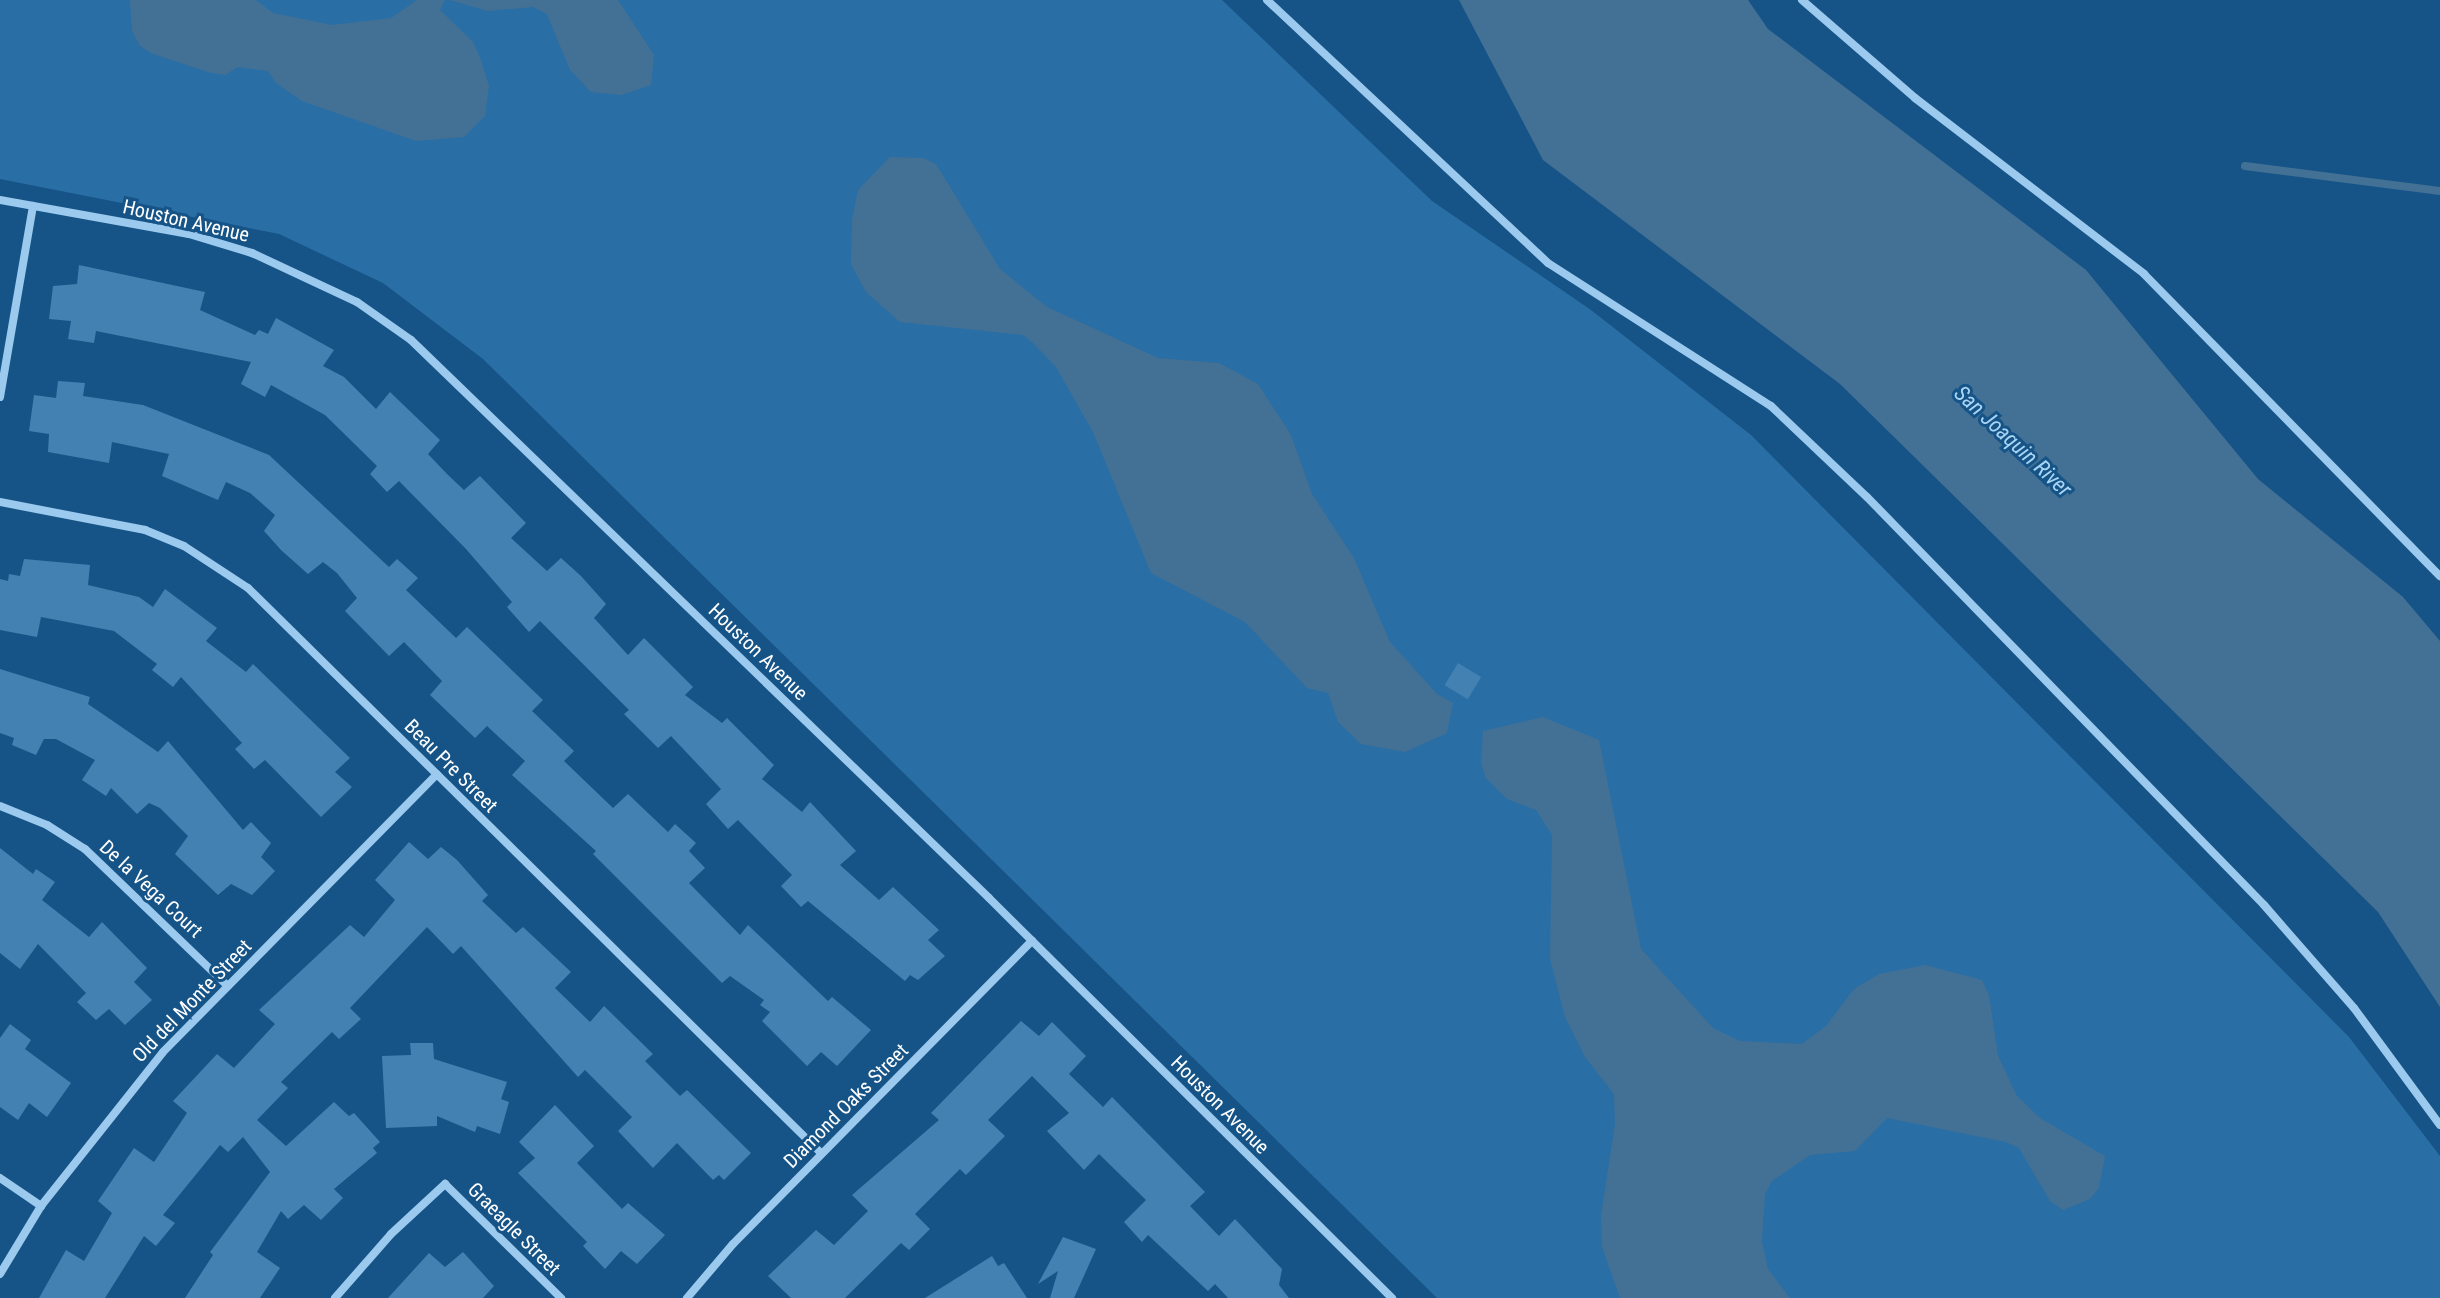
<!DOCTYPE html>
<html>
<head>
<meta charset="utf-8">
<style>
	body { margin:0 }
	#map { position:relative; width:2440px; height:1298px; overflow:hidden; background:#165487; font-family:"Roboto Condensed",sans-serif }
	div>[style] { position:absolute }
	.green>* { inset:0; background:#296ea5 }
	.water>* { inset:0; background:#437196 }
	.stream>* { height:8px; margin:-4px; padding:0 4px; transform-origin:4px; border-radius:4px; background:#437196 }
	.building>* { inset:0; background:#4381b2; transform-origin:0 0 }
	.minor>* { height:8px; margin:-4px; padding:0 4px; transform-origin:4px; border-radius:4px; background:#9ccaee }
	span { translate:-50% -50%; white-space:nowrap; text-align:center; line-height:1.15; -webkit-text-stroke:6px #165487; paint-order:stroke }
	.street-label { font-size:20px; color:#fff }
	.water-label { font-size:22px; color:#a8d4f5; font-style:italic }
</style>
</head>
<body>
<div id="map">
	<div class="green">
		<i style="clip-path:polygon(0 0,1222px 0,1432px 201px,1591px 310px,1751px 435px,2349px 1037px,2440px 1156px,2440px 1298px,1437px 1298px,483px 359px,383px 283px,279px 234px,0 179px)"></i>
	</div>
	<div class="water">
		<i style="clip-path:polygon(130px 0,256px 0,273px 13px,332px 25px,391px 18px,417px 0,445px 0,440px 10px,473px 42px,480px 57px,489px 86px,485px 116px,464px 137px,416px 141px,302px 101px,276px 83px,268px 71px,238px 67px,225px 75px,211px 73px,153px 54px,140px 46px,132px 31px)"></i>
		<i style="clip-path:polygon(450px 0,618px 0,654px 55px,651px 85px,621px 95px,591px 92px,570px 70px,547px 14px,533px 7px,488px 11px)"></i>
		<i style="clip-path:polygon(1459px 0,1748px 0,1768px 29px,2086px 270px,2258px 479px,2403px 597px,2440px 641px,2440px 1007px,2378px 912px,1840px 384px,1543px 160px)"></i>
		<i style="clip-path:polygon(890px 157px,923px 158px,936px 164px,1000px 269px,1047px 307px,1158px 358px,1219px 363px,1258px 384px,1291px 435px,1312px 494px,1354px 558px,1390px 642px,1437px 694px,1453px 703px,1447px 733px,1405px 752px,1361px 744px,1338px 722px,1328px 693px,1307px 688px,1245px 622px,1151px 573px,1093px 432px,1056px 367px,1033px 343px,1023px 335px,900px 322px,866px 292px,851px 264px,852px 220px,858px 190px)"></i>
		<i style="clip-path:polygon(1543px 717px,1599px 740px,1641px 949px,1713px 1028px,1740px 1041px,1802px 1044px,1826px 1026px,1854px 989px,1879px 974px,1925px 965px,1982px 980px,1989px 995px,1998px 1056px,2017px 1096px,2040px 1118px,2105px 1156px,2099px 1188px,2090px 1199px,2063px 1210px,2050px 1201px,2019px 1148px,2006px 1142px,1887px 1118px,1855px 1151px,1810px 1155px,1772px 1181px,1765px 1194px,1762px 1241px,1768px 1269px,1790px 1298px,1620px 1298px,1602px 1247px,1601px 1216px,1615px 1124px,1614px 1094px,1585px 1057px,1565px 1017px,1550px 959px,1552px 835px,1536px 810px,1507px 799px,1486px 778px,1481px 763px,1483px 731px)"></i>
	</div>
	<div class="stream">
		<i style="left:2245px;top:166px;width:197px;rotate:7.3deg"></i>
	</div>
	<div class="building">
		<i style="clip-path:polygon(79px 265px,205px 292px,200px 310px,255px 335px,259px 330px,268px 334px,276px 318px,334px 350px,323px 366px,344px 377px,376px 409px,390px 392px,440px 440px,428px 454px,448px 475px,464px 490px,480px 476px,526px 523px,511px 538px,547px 571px,561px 558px,581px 576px,606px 604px,594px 618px,628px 655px,644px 638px,693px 687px,685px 695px,722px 723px,727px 718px,774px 765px,762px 779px,802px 812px,810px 802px,856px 851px,840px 865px,879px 900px,893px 887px,939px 930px,928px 940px,945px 956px,918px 980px,910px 975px,905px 981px,808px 901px,801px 907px,781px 886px,792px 875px,738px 820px,728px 829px,706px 804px,721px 789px,671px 736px,658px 748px,624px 714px,629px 710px,540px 621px,529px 632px,507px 607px,512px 602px,466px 549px,399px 481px,387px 492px,370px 474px,377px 466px,325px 415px,271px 385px,265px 397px,241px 384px,251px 362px,96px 331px,94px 343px,68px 339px,71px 321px,49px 319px,53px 286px,77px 284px)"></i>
		<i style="clip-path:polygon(58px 381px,85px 383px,83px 396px,143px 405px,269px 455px,389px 567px,397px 559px,418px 578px,406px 590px,456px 638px,467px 627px,543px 700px,532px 711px,574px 751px,564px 761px,613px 808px,628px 794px,668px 832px,675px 824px,696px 843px,689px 851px,705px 868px,689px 883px,740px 935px,748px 925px,828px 1001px,832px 997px,871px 1030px,837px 1066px,821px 1052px,807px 1066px,762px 1021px,770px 1012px,760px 1005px,764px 1000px,730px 976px,722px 983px,593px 854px,596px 851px,512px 775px,525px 761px,487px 726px,475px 738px,430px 695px,442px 681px,404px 642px,389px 656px,345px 611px,357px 598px,337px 573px,323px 562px,308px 574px,281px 550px,264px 531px,275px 515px,250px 493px,226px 482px,218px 500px,162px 476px,169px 454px,112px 442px,109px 463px,48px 452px,49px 434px,29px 431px,34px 395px,56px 398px)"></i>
		<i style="clip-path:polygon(24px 559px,90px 565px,88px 585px,139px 597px,153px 607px,165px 589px,217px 628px,206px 641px,246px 672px,253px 664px,350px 758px,335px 772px,352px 787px,321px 817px,265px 760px,254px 769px,235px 749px,242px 743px,181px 677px,173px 687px,152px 670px,157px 664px,114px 631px,41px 617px,37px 637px,0 630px,0 579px,8px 581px,9px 574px,20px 576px)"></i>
		<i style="left:1458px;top:663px;width:27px;height:26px;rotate:31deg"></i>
		<i style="clip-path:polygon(0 669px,90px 697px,88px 704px,158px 752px,168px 741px,243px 830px,251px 822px,271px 843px,261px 857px,275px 871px,252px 895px,231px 884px,218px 895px,175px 854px,188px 836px,160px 808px,149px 803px,137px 814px,111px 788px,106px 796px,82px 780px,95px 760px,56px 739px,44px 739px,36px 755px,12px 745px,14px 738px,0 733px)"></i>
		<i style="clip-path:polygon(409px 842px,428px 859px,441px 847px,457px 860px,488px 895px,482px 901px,516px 933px,523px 927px,571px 972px,555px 988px,590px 1022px,604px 1006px,653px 1054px,645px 1061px,680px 1096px,687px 1090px,751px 1153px,724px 1180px,719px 1175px,713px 1180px,677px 1143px,653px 1168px,618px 1131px,632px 1117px,585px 1070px,578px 1077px,461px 946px,453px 954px,427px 927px,350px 1008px,361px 1019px,339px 1039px,332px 1032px,281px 1082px,288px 1088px,257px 1120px,286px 1146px,334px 1102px,349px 1116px,354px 1113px,380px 1142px,373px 1148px,377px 1153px,334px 1189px,343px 1198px,321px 1220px,304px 1205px,288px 1219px,281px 1211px,257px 1252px,280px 1268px,260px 1298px,185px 1298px,213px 1255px,210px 1252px,270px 1172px,243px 1137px,228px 1152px,220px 1145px,163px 1215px,175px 1223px,156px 1246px,144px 1236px,105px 1298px,39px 1298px,66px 1250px,84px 1261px,112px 1213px,98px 1201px,134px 1148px,154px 1162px,187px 1113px,173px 1101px,217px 1054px,234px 1068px,275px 1024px,259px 1010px,350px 925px,364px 937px,395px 900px,375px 880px)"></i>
		<i style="clip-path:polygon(0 848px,33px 874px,36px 869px,55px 882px,42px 900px,89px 937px,102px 922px,147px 968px,134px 982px,152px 1000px,125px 1025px,109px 1009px,96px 1020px,77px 1002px,86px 993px,38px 944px,20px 969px,0 953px)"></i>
		<i style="clip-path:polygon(1021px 1021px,1039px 1036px,1052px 1022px,1086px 1056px,1069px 1074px,1103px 1107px,1112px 1097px,1205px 1192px,1190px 1206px,1219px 1236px,1235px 1219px,1282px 1269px,1279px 1285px,1289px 1298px,1228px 1298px,1215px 1284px,1208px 1291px,1148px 1235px,1142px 1242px,1124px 1222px,1146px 1200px,1099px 1154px,1084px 1170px,1047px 1131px,1069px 1113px,1032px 1076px,988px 1120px,1005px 1136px,966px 1175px,960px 1169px,915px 1214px,930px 1229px,909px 1250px,901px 1243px,845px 1298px,791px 1298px,768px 1276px,816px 1230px,834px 1245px,868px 1211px,852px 1195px,939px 1120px,931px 1113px)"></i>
		<i style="clip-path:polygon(10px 1024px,31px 1040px,25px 1049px,71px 1083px,47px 1117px,29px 1103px,18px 1120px,0 1107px,0 1038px)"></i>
		<i style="clip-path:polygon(410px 1043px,433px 1043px,434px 1059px,507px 1082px,501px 1099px,509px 1102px,500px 1134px,477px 1126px,475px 1132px,437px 1116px,437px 1126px,386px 1128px,382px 1056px,411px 1055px)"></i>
		<i style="clip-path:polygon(555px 1105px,594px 1146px,577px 1163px,622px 1209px,628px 1203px,665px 1235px,637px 1264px,621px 1251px,605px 1269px,583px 1246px,587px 1242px,518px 1173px,535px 1158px,519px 1142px)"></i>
		<i style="clip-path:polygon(1063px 1237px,1096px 1249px,1074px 1298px,1050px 1298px,1058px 1271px,1038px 1284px)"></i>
		<i style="clip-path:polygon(463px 1252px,494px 1286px,483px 1298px,388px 1298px,429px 1253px,445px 1267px)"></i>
		<i style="clip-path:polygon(992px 1256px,998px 1266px,1004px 1263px,1027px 1298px,925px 1298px)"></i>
	</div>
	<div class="minor">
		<i style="left:1267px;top:0;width:385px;rotate:43.1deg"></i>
		<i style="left:1548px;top:263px;width:265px;rotate:32.7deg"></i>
		<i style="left:1771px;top:406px;width:132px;rotate:43.5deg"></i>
		<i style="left:1867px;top:497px;width:569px;rotate:45.78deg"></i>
		<i style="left:2264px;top:905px;width:137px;rotate:48.9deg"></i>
		<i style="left:2354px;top:1008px;width:145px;rotate:53.7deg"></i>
		<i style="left:1802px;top:0;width:150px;rotate:40.9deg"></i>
		<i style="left:1915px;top:98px;width:289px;rotate:37.5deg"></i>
		<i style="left:2144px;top:274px;width:423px;rotate:45.6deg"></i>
		<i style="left:0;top:200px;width:192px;rotate:10.2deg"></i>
		<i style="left:189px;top:234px;width:66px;rotate:16.8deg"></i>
		<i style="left:252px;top:253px;width:116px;rotate:25deg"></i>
		<i style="left:357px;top:302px;width:66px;rotate:35.1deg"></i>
		<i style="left:411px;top:340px;width:803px;rotate:43.99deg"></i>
		<i style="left:989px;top:898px;width:568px;rotate:44.79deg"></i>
		<i style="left:0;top:397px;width:194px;rotate:-80.2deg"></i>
		<i style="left:0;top:502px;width:148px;rotate:10.9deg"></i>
		<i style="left:145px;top:530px;width:42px;rotate:22.3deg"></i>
		<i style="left:184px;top:546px;width:77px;rotate:33.3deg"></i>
		<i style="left:248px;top:588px;width:805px;rotate:44.6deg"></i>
		<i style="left:0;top:806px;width:51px;rotate:22deg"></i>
		<i style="left:47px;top:825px;width:45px;rotate:32.3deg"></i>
		<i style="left:85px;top:849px;width:198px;rotate:43.8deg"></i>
		<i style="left:0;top:1178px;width:50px;rotate:34.3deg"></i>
		<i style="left:0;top:1274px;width:79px;rotate:-58.9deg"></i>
		<i style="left:41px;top:1206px;width:196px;rotate:-51.6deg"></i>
		<i style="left:163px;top:1052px;width:390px;rotate:-45.4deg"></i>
		<i style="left:335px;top:1298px;width:85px;rotate:-48.8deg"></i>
		<i style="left:391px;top:1234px;width:74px;rotate:-42.8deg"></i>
		<i style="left:445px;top:1184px;width:163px;rotate:44.5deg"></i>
		<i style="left:687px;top:1298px;width:71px;rotate:-49.6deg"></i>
		<i style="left:733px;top:1244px;width:426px;rotate:-45.4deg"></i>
	</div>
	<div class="street-label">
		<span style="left:186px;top:221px;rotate:13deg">Houston Avenue</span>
		<span style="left:758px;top:652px;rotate:44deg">Houston Avenue</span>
		<span style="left:451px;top:766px;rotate:45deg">Beau Pre Street</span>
		<span style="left:151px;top:889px;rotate:43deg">De la Vega Court</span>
		<span style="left:192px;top:1001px;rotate:-46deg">Old del Monte Street</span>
		<span style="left:1220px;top:1105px;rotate:45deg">Houston Avenue</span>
		<span style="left:846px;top:1106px;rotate:-45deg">Diamond Oaks Street</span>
		<span style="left:514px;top:1229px;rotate:45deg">Graeagle Street</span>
	</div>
	<div class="water-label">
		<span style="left:2013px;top:441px;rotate:43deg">San Joaquin River</span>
	</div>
</div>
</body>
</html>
